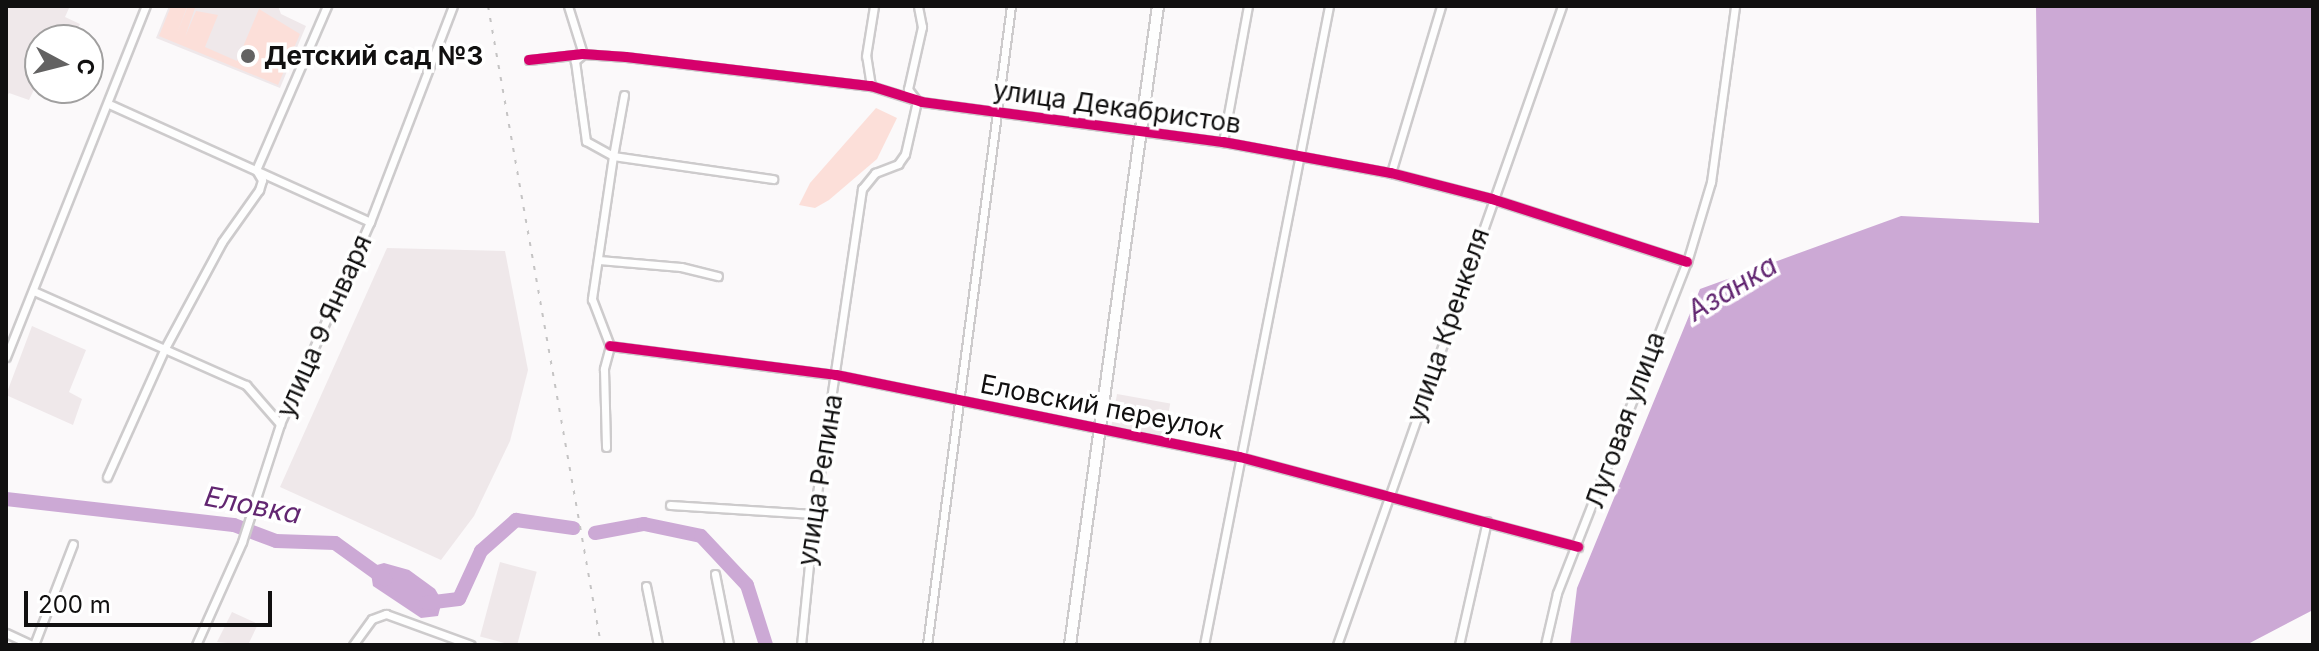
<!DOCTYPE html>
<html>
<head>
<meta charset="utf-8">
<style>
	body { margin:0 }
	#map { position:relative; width:2319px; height:651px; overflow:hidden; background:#fbf9fa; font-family:Inter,sans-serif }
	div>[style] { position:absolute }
	.built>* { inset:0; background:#efe8ea; transform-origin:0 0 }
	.green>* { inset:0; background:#fcdfd9 }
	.water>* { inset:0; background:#cca9d5 }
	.river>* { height:14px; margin:-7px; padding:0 7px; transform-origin:7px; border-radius:7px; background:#cca9d5 }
	.roads { filter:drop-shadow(2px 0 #cdcbcc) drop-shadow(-2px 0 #cdcbcc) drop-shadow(0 2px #cdcbcc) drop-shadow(0 -2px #cdcbcc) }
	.minor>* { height:7px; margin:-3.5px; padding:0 3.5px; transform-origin:3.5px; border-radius:3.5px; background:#fefefe }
	.secondary>* { height:10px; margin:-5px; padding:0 5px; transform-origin:5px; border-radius:5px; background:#fefefe }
	.rail>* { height:2px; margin-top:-1px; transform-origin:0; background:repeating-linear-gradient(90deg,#c5c4c4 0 4px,transparent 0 12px) }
	.cycleway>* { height:10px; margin:-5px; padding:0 5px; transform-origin:5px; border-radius:5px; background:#d6006c }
	.dots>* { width:22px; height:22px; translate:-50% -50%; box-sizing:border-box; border:4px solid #fff; border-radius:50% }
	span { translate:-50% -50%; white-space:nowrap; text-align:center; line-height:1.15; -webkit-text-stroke:7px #fff; paint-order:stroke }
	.poi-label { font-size:26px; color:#111010; font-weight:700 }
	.left { translate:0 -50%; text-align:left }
	.street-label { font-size:26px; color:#111010 }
	.water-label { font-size:28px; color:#622671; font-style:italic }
	.frame { position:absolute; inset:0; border:8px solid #111010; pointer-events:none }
	.north { position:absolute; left:24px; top:24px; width:80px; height:80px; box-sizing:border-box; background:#fff; border:2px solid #a09f9f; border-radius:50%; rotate:97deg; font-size:22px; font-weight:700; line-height:32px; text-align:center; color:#111010 }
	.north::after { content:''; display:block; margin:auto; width:28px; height:36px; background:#636262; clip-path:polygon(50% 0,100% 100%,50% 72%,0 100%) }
	.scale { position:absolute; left:24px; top:591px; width:248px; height:36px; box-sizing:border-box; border:4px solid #111010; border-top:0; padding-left:10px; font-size:24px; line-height:28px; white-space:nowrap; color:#111010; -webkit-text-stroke:6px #fff; paint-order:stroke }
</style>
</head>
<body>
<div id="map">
	<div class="built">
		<i style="clip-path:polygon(6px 6px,70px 6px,65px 17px,80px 24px,73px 40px,40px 40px,40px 77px,29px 100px,9px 93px,6px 98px)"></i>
		<i style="clip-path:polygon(169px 6px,278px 6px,281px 14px,306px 26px,280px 88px,156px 38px)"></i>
		<i style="clip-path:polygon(387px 248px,505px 251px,528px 370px,510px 441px,474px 516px,441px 560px,280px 487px)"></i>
		<i style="clip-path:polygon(32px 326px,86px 350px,69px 392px,82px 399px,73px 425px,6px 395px)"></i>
		<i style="left:1117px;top:394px;width:54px;height:35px;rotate:10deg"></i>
		<i style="left:500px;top:562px;width:38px;height:77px;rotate:15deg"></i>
		<i style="clip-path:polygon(232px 612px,258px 624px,248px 645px,217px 642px)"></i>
	</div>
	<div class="green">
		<i style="clip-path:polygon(171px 6px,187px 7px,177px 33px,188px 6px,201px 8px,195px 8px,185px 37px,196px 11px,218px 15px,205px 47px,237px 61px,259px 9px,300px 34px,278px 85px,159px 36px)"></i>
		<i style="clip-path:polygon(876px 108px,897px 118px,877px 159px,829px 200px,815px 208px,799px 205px,810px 183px)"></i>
	</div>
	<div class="water">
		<i style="clip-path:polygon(2036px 6px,2313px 6px,2313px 610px,2246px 645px,1570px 645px,1577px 588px,1700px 289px,1901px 216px,2039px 223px)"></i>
		<i style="clip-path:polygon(384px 563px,409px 570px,435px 589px,442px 601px,438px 616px,421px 618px,373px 586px,370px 567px)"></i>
	</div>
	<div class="river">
		<i style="left:6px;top:499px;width:229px;rotate:6.5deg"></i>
		<i style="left:234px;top:525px;width:45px;rotate:20.9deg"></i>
		<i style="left:276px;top:541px;width:59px;rotate:1.9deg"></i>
		<i style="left:335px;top:543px;width:62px;rotate:35.8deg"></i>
		<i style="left:595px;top:533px;width:50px;rotate:-10.4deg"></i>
		<i style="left:644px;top:524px;width:58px;rotate:11.9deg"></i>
		<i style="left:701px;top:536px;width:67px;rotate:46.8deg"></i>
		<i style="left:747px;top:585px;width:63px;rotate:72.4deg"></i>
		<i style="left:426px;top:603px;width:33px;rotate:-7deg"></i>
		<i style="left:459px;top:599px;width:53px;rotate:-65.4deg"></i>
		<i style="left:481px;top:551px;width:47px;rotate:-41.5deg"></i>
		<i style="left:516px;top:520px;width:58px;rotate:8deg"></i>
	</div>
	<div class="roads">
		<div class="minor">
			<i style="left:568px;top:6px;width:50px;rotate:72.6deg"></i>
			<i style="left:583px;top:54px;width:11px;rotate:139deg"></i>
			<i style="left:575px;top:61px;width:81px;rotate:82.2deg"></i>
			<i style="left:586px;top:141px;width:31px;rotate:29deg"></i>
			<i style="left:613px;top:156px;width:145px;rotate:98.4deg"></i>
			<i style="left:592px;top:299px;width:50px;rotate:69deg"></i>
			<i style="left:610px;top:346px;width:24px;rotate:105deg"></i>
			<i style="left:604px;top:369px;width:78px;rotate:88.5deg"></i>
			<i style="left:529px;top:60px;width:54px;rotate:-6.3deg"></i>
			<i style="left:583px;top:54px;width:43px;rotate:4deg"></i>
			<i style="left:626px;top:57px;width:247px;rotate:6.8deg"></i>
			<i style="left:871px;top:86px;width:53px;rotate:17.4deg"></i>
			<i style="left:922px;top:102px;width:304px;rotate:7.6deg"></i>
			<i style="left:1223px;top:142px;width:171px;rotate:10.5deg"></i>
			<i style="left:1391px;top:173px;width:104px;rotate:14.4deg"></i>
			<i style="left:1492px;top:199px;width:205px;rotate:17.9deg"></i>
			<i style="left:871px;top:86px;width:30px;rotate:-99deg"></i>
			<i style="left:866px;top:56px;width:51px;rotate:-80.9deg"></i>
			<i style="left:624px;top:95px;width:62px;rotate:100.2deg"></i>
			<i style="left:613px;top:156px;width:162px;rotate:8.2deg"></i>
			<i style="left:111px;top:105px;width:284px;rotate:24.3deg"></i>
			<i style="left:1223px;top:142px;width:138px;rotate:-79.6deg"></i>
			<i style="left:1391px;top:173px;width:174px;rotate:-73.3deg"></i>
			<i style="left:599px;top:260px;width:82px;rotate:4.9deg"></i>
			<i style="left:681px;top:267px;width:38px;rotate:14deg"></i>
			<i style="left:36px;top:292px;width:230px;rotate:23.9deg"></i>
			<i style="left:246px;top:385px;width:52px;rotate:48.9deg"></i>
			<i style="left:610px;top:346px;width:228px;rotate:7.3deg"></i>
			<i style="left:836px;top:375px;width:412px;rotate:11.5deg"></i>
			<i style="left:1240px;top:457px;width:350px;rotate:14.9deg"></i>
			<i style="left:6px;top:357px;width:378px;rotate:-68.3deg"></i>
			<i style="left:107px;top:477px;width:141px;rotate:-65.8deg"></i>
			<i style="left:165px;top:348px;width:120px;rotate:-61.7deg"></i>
			<i style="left:222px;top:242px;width:64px;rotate:-54.6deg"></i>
			<i style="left:259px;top:190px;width:10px;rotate:-73deg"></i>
			<i style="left:262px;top:180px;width:12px;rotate:-121deg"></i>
			<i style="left:256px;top:170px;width:179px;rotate:-66.6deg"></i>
			<i style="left:670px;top:505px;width:144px;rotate:3.6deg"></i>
			<i style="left:715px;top:574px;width:72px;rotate:78.8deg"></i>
			<i style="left:646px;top:586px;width:60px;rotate:78.5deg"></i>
			<i style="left:6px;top:633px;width:29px;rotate:25deg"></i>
			<i style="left:34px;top:645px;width:108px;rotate:-68.9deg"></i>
			<i style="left:196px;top:645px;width:113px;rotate:-65.9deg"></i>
			<i style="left:242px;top:542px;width:124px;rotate:-72.1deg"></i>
			<i style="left:280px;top:424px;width:221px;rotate:-66deg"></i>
			<i style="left:370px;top:222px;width:231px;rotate:-69deg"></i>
			<i style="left:353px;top:645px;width:32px;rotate:-54deg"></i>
			<i style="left:372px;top:619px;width:15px;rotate:-20deg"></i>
			<i style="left:386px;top:614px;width:90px;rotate:20deg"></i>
			<i style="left:801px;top:645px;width:132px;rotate:-84.3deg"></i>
			<i style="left:814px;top:514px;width:329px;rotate:-81.6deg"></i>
			<i style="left:862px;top:189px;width:21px;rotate:-51deg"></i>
			<i style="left:875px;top:173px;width:25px;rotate:-21deg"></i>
			<i style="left:898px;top:164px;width:12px;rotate:-55deg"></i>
			<i style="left:905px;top:154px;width:54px;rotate:-77.2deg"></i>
			<i style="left:917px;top:101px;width:15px;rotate:-127deg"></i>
			<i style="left:908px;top:89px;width:64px;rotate:-77.3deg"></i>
			<i style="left:922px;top:27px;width:20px;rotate:-101deg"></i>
			<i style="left:927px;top:645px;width:644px;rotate:-82.51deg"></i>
			<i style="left:1204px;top:645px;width:651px;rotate:-78.93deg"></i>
			<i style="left:1337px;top:645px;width:677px;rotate:-70.6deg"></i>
			<i style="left:1459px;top:645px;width:127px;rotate:-77.3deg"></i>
			<i style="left:1545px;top:645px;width:53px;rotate:-77deg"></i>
			<i style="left:1557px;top:593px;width:356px;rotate:-68.6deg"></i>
			<i style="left:1687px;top:262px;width:84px;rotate:-73.3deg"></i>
			<i style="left:1711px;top:182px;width:178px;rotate:-82.2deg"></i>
		</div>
		<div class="secondary">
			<i style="left:1070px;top:645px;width:645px;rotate:-82.16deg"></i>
		</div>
	</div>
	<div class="rail">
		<i style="left:488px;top:6px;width:649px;rotate:79.97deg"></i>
	</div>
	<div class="cycleway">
		<i style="left:529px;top:60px;width:54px;rotate:-6.3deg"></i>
		<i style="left:583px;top:54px;width:43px;rotate:4deg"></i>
		<i style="left:626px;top:57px;width:247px;rotate:6.8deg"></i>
		<i style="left:871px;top:86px;width:53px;rotate:17.4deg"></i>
		<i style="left:922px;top:102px;width:304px;rotate:7.6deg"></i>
		<i style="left:1223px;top:142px;width:171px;rotate:10.5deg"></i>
		<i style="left:1391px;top:173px;width:104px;rotate:14.4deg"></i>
		<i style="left:1492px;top:199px;width:205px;rotate:17.9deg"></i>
		<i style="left:610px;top:346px;width:228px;rotate:7.3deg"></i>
		<i style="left:836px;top:375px;width:412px;rotate:11.5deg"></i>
		<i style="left:1240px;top:457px;width:350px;rotate:14.9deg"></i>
	</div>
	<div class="dots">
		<i style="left:248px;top:56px;background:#636262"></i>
	</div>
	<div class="poi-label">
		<span class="left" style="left:264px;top:56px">Детский сад №3</span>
	</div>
	<div class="street-label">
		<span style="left:1117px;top:107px;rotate:8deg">улица Декабристов</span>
		<span style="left:1448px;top:325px;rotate:-71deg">улица Кренкеля</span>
		<span style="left:324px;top:326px;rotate:-66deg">улица 9 Января</span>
		<span style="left:1102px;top:407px;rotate:11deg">Еловский переулок</span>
		<span style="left:1625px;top:420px;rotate:-70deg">Луговая улица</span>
		<span style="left:820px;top:480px;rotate:-81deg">улица Репина</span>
	</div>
	<div class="water-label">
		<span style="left:1732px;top:288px;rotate:-31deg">Азанка</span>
		<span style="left:253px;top:505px;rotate:11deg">Еловка</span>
	</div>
	<div class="frame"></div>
	<div class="north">С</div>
	<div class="scale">200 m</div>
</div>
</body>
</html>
